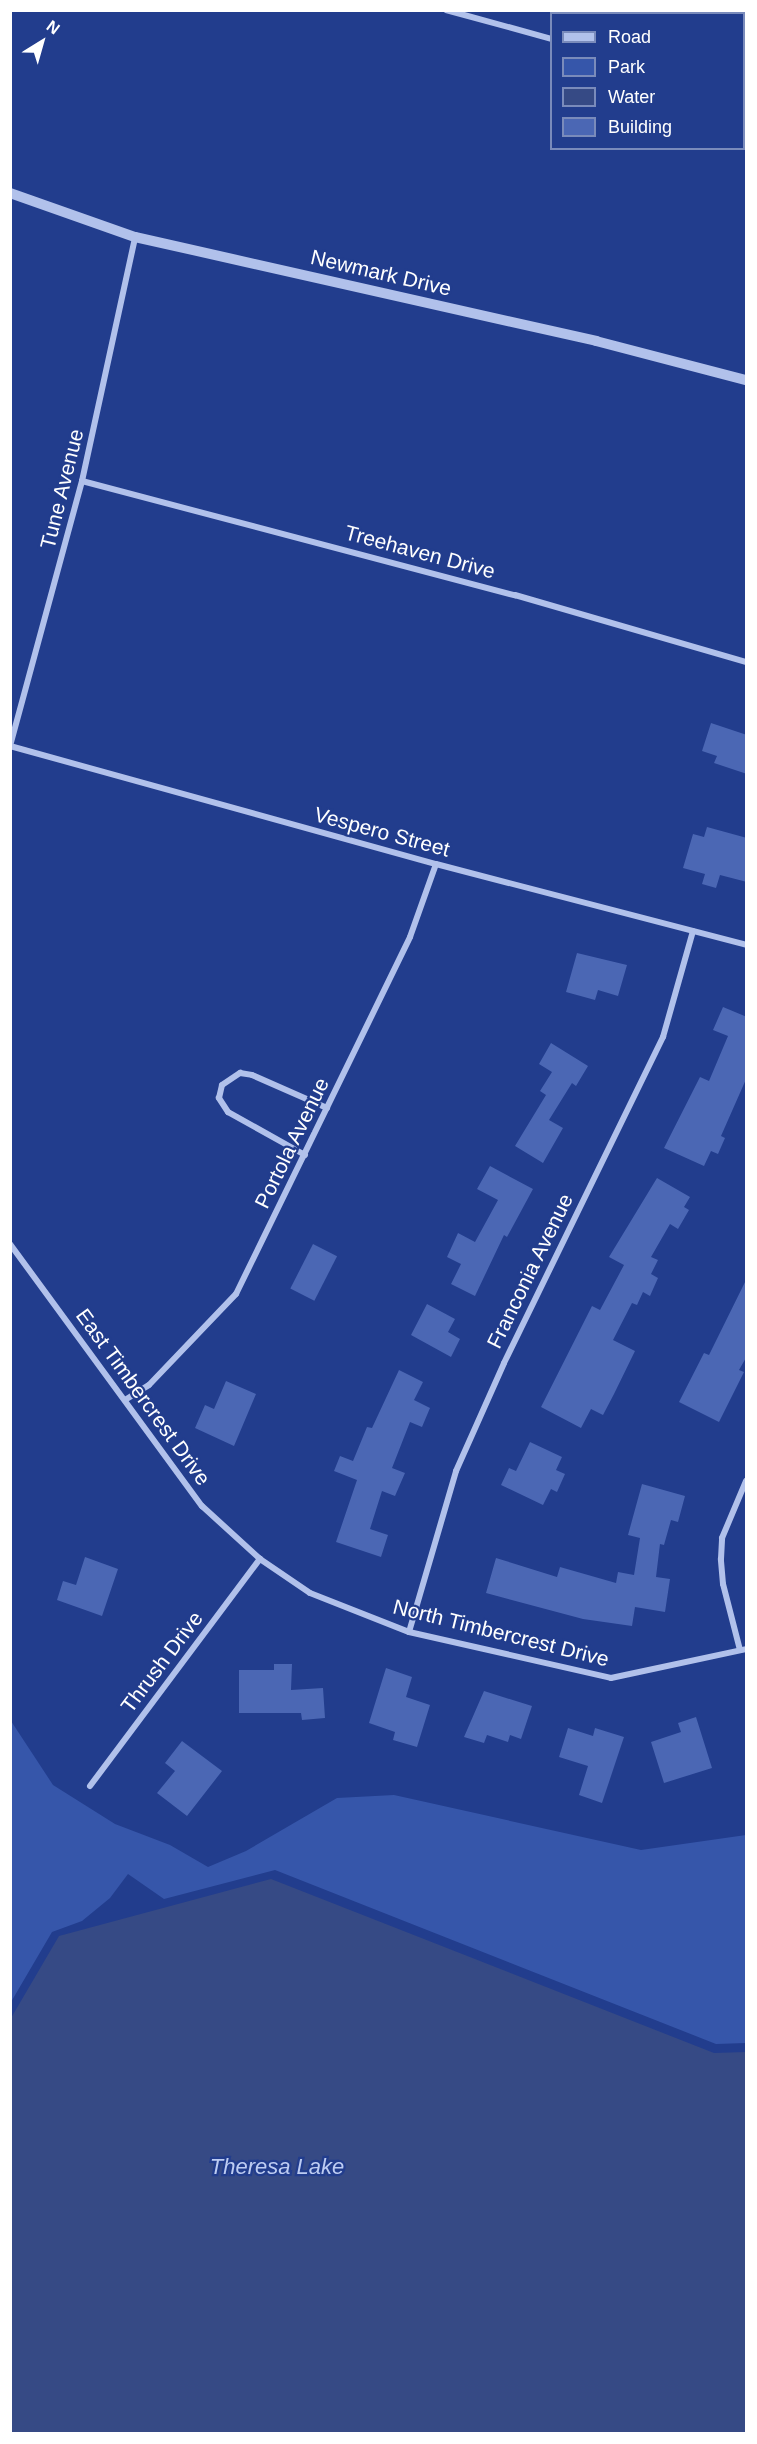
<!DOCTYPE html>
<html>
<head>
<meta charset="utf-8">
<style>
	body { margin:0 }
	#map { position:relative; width:757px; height:2444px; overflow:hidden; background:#223d8d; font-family:Arial,sans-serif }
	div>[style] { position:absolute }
	.green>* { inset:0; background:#3656aa }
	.water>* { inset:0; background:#364a85 }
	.building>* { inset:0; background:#4b67b4; transform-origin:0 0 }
	.minor>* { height:6px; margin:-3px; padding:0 3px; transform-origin:3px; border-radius:3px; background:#b1c1eb }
	.tertiary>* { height:10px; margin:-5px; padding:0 5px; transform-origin:5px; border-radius:5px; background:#b1c1eb }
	span { translate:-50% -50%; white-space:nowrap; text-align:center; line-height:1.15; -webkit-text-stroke:4.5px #223d8d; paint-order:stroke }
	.street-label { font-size:21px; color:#fff }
	.water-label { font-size:22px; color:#bdccf2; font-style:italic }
	.frame { position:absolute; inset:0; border:12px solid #fff; pointer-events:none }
	.legend { position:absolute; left:550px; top:12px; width:195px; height:138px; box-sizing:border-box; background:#223d8d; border:2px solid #7a8bbb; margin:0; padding:8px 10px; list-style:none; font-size:18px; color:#fff }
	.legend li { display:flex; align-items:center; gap:12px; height:30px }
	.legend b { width:30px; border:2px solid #7a8bbb }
	.north { position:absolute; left:12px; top:12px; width:60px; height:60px; -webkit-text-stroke:4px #223d8d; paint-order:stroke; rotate:37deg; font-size:16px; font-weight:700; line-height:24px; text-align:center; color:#fff }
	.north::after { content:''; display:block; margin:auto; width:21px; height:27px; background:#fff; clip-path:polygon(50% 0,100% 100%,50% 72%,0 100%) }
</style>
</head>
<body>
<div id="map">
	<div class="green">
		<i style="clip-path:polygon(11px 1721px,53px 1785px,115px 1824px,170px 1845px,208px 1867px,246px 1851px,337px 1798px,394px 1795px,641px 1850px,746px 1835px,746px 2043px,716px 2044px,275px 1870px,164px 1899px,128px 1874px,110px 1898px,82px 1921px,52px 1932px,11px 2002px)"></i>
	</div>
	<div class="water">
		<i style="clip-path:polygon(271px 1879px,714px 2053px,746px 2052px,746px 2433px,11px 2433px,11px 2018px,59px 1936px)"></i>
	</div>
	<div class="building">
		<i style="clip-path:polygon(711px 723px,747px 735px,747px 774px,714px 763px,717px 756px,702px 751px)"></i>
		<i style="clip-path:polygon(707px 827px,747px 838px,747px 882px,720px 875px,716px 888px,702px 884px,705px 874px,683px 868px,693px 834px,704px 837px)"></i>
		<i style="clip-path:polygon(577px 953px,627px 965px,618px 996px,598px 990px,595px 1000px,566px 992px)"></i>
		<i style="clip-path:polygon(723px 1007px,747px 1017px,747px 1077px,721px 1136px,725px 1138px,718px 1154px,711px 1151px,704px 1166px,664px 1148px,700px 1077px,709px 1081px,728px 1036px,713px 1030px)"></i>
		<i style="clip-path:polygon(551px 1043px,588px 1066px,576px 1086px,572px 1083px,549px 1120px,563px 1128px,543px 1163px,515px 1146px,546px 1095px,540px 1091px,552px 1072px,539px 1064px)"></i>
		<i style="clip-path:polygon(490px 1166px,533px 1189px,507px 1237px,504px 1235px,475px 1296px,451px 1284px,461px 1264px,447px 1257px,458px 1233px,475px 1242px,498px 1200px,477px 1189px)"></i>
		<i style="clip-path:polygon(657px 1178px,690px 1197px,684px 1207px,689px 1210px,678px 1229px,670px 1224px,651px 1257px,658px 1260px,651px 1274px,658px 1278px,650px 1296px,643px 1292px,637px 1305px,632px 1303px,613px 1340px,635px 1351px,614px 1394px,603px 1415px,591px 1409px,581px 1428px,541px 1407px,592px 1306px,600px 1310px,624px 1265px,609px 1257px)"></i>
		<i style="left:313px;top:1244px;width:27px;height:50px;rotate:27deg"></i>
		<i style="clip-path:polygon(747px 1278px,747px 1356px,739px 1370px,744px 1372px,719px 1422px,679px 1402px,704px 1353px,709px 1355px)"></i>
		<i style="clip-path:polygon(427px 1304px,455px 1319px,448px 1332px,460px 1339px,451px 1357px,411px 1335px)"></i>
		<i style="clip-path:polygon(399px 1370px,423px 1382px,414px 1400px,430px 1408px,422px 1427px,410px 1422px,392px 1468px,405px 1473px,395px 1496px,382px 1491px,370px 1529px,388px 1535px,381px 1557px,336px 1542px,357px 1480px,334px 1471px,340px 1456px,353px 1461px,367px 1427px,372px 1428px)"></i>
		<i style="clip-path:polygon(226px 1381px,256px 1394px,234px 1446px,195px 1428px,205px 1405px,214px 1409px)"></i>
		<i style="clip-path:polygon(530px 1442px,562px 1457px,556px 1470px,565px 1474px,557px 1492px,551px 1489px,543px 1505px,501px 1485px,509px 1468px,516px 1471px)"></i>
		<i style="clip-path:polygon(642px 1484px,685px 1496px,678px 1522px,671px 1520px,664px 1545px,660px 1544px,656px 1577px,670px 1579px,665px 1612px,635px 1607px,632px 1626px,583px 1619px,486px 1593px,496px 1558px,557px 1577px,560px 1567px,616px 1583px,618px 1572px,634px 1575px,640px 1538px,628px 1535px)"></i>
		<i style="clip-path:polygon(85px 1557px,118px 1569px,102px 1616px,57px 1600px,63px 1581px,76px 1585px)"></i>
		<i style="clip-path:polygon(274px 1664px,292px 1664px,291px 1690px,323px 1688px,325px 1718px,302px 1720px,301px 1713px,239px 1713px,239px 1670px,274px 1670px)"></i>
		<i style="clip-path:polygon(386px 1668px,412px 1677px,406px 1697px,430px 1705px,417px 1747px,393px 1740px,395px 1732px,369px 1723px)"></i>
		<i style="clip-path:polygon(484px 1691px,532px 1706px,521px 1739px,510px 1735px,508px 1742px,487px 1735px,484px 1743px,464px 1737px)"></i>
		<i style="clip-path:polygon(696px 1717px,712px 1768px,664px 1783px,651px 1742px,681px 1732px,678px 1723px)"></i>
		<i style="clip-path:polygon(568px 1728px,593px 1736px,595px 1728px,624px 1737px,602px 1803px,579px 1795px,588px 1766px,559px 1757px)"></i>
		<i style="clip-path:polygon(182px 1741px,222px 1771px,187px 1816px,157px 1793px,175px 1771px,165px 1763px)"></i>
	</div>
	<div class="minor">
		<i style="left:446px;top:10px;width:110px;rotate:15.3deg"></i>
		<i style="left:653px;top:14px;width:4px;rotate:-90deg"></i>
		<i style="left:744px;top:91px;width:2px;rotate:27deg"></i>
		<i style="left:82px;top:481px;width:448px;rotate:14.8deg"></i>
		<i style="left:515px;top:595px;width:241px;rotate:16.2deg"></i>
		<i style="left:10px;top:746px;width:442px;rotate:15.5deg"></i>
		<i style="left:436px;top:864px;width:320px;rotate:14.6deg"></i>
		<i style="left:10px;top:746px;width:275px;rotate:-74.8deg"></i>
		<i style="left:82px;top:481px;width:250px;rotate:-77.7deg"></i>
		<i style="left:305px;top:1155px;width:88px;rotate:-150.8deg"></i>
		<i style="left:228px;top:1112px;width:17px;rotate:-123deg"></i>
		<i style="left:219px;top:1098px;width:13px;rotate:-77deg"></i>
		<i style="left:222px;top:1085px;width:22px;rotate:-34deg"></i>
		<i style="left:240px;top:1073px;width:12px;rotate:9deg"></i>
		<i style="left:252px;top:1075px;width:82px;rotate:23.7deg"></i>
		<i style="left:10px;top:1244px;width:325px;rotate:53.8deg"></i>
		<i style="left:202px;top:1506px;width:79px;rotate:42.4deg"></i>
		<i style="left:260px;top:1559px;width:60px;rotate:34.2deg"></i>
		<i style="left:310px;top:1593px;width:106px;rotate:21.5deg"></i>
		<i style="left:409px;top:1632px;width:207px;rotate:12.8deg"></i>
		<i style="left:611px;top:1678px;width:138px;rotate:-12.1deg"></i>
		<i style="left:125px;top:1400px;width:28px;rotate:-32deg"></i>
		<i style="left:149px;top:1385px;width:126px;rotate:-46.3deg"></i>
		<i style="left:236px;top:1294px;width:397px;rotate:-64deg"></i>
		<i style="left:410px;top:937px;width:77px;rotate:-70.4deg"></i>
		<i style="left:409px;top:1632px;width:168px;rotate:-73.7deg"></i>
		<i style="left:456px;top:1471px;width:118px;rotate:-66deg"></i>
		<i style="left:504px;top:1363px;width:363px;rotate:-64deg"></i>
		<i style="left:663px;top:1037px;width:110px;rotate:-74.2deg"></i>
		<i style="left:740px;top:1650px;width:68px;rotate:-104.4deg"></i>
		<i style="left:723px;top:1584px;width:25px;rotate:-95deg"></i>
		<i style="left:721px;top:1559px;width:21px;rotate:-87deg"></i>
		<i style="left:722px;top:1538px;width:62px;rotate:-67.2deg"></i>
		<i style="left:90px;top:1786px;width:284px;rotate:-53.2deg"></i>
	</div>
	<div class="tertiary">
		<i style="left:10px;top:193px;width:133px;rotate:19.4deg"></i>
		<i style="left:135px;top:237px;width:473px;rotate:12.7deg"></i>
		<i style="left:596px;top:341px;width:155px;rotate:14.6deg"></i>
	</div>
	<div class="street-label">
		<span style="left:381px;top:273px;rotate:13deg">Newmark Drive</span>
		<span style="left:62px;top:489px;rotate:-76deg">Tune Avenue</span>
		<span style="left:420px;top:552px;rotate:15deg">Treehaven Drive</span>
		<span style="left:382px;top:832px;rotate:15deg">Vespero Street</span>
		<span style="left:292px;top:1143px;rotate:-64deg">Portola Avenue</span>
		<span style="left:530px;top:1271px;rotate:-64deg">Franconia Avenue</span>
		<span style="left:143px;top:1397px;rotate:54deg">East Timbercrest Drive</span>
		<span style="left:501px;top:1633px;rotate:14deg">North Timbercrest Drive</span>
		<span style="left:162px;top:1662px;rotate:-53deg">Thrush Drive</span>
	</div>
	<div class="water-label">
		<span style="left:277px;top:2167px">Theresa Lake</span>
	</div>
	<div class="frame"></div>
	<ul class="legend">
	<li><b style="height:8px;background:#b1c1eb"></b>Road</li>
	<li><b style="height:16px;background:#3656aa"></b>Park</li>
	<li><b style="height:16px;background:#364a85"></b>Water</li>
	<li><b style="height:16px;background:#4b67b4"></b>Building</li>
	</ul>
	<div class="north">N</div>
</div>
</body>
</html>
